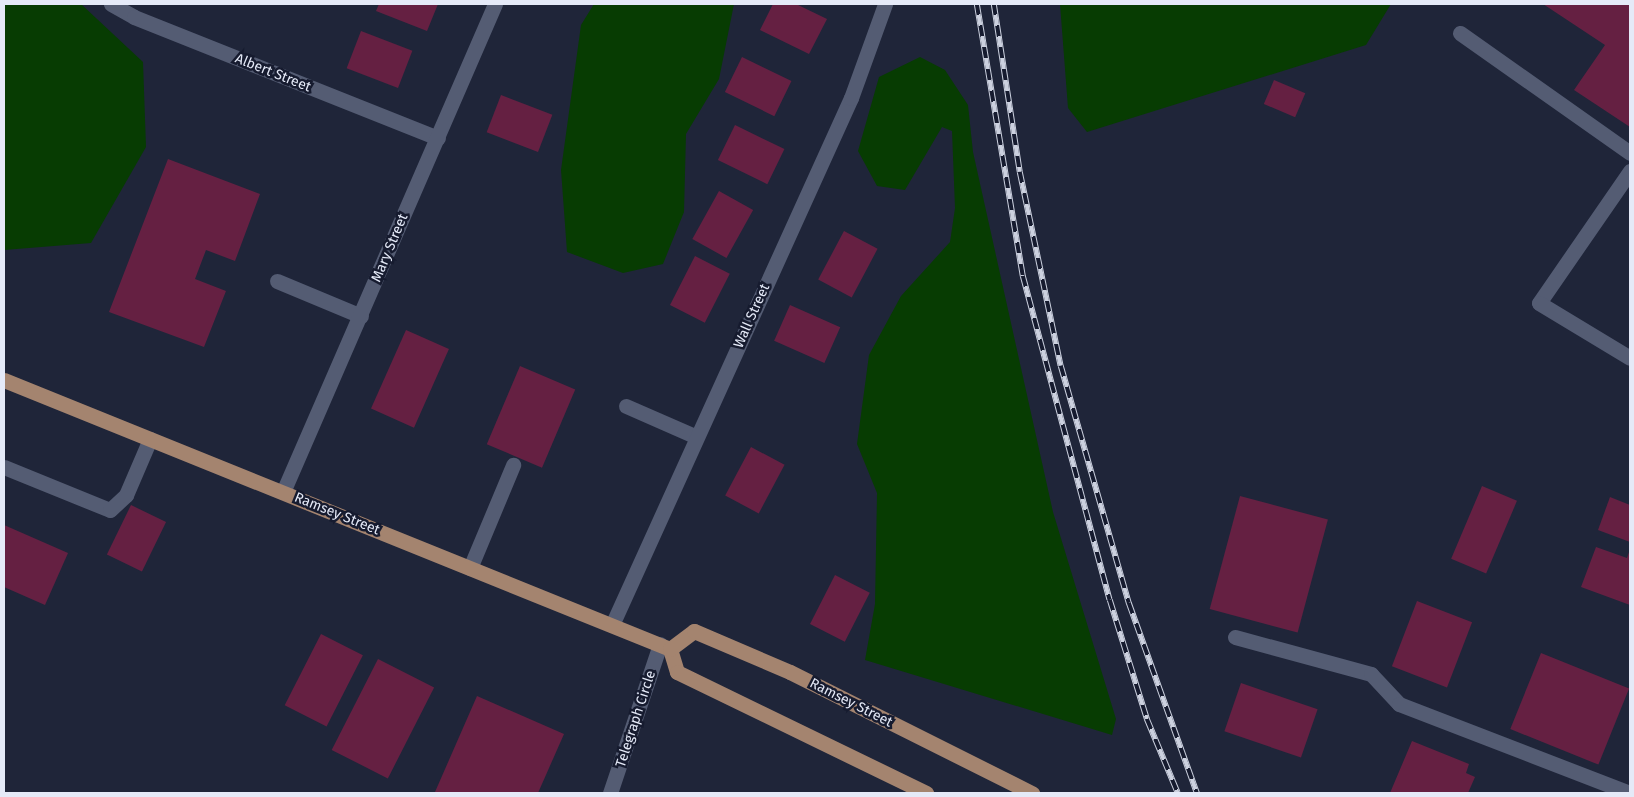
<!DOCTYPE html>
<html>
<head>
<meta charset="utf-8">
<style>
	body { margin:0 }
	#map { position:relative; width:1634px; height:797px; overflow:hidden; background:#1f2539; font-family:"Fira Sans",sans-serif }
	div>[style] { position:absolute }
	.green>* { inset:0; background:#073c02 }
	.building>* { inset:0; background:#652042; transform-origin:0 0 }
	.minor>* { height:15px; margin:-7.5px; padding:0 7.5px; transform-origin:7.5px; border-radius:7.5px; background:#545c73 }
	.major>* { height:15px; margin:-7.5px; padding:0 7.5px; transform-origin:7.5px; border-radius:7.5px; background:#a4846f }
	.rail>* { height:5.5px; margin-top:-2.75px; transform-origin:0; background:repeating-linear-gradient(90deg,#161b2f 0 11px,#ccd1df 0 22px); box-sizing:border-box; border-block:1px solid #ccd1df }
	span { translate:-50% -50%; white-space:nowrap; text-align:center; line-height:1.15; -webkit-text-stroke:5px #161b2f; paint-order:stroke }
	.street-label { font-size:14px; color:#e5eaf8 }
	.frame { position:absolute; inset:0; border:5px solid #e5eaf8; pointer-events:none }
</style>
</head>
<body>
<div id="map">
	<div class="green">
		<i style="clip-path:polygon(4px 4px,81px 4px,143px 62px,146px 147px,91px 243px,4px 250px)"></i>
		<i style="clip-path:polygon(594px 4px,734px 4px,719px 79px,686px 134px,684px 212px,663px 264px,623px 273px,567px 252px,561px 170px,581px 25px)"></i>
		<i style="clip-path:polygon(1060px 4px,1391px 4px,1366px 45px,1087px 132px,1068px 108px)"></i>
		<i style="clip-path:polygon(920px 57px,945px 70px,968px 105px,973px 152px,1053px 512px,1116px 719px,1112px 735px,865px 660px,875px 604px,877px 493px,857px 444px,869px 355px,901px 296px,950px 242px,955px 208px,952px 131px,942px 127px,905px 190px,877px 186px,858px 151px,879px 77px)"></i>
	</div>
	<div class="building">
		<i style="clip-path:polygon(379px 4px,438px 4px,427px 31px,376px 11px)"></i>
		<i style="clip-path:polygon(773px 4px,796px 4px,827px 19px,809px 54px,760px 30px)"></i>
		<i style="clip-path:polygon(1543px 4px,1630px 4px,1630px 127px,1574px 90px,1605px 45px)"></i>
		<i style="left:361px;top:31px;width:55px;height:40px;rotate:21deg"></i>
		<i style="left:742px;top:57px;width:55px;height:39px;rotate:26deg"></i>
		<i style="left:1274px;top:80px;width:34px;height:26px;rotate:23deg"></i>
		<i style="left:501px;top:95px;width:55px;height:40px;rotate:21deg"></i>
		<i style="left:735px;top:125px;width:55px;height:39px;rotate:26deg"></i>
		<i style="clip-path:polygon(168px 159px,260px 194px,235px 261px,206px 250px,195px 279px,226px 291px,204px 347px,109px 312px)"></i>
		<i style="left:719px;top:191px;width:39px;height:55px;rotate:29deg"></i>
		<i style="left:844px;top:231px;width:38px;height:55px;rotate:28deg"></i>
		<i style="left:695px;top:256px;width:39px;height:55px;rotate:27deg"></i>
		<i style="left:790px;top:305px;width:55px;height:39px;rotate:24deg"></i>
		<i style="left:406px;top:330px;width:47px;height:86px;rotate:24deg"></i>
		<i style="left:520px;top:366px;width:60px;height:85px;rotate:23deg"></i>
		<i style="left:751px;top:447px;width:38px;height:55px;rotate:28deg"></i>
		<i style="left:1482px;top:486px;width:38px;height:79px;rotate:23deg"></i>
		<i style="left:1240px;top:496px;width:91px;height:117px;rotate:15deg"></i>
		<i style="clip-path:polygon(1610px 497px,1630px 505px,1630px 542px,1598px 530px)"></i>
		<i style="left:131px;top:505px;width:39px;height:55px;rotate:26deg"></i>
		<i style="clip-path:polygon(4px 525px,68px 553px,45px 605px,4px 587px)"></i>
		<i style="clip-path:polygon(1596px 547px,1627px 558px,1630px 549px,1630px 605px,1581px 587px)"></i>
		<i style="left:835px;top:575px;width:39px;height:55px;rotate:27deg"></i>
		<i style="left:1417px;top:601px;width:59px;height:70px;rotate:21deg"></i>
		<i style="left:321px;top:634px;width:47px;height:80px;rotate:27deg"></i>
		<i style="left:1541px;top:653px;width:95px;height:82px;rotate:22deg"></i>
		<i style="left:378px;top:659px;width:63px;height:102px;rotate:27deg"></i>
		<i style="left:1241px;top:683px;width:81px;height:51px;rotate:19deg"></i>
		<i style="clip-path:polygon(477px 696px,564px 734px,538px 793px,435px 792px)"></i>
		<i style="clip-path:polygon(1412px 741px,1469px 764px,1466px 773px,1475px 777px,1468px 793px,1390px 793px)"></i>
	</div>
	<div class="minor">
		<i style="left:111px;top:4px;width:26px;rotate:29deg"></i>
		<i style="left:134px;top:17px;width:327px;rotate:21.7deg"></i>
		<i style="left:1460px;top:33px;width:208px;rotate:35.2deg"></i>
		<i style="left:1630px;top:171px;width:160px;rotate:124.6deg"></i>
		<i style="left:1539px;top:303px;width:106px;rotate:31.1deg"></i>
		<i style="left:277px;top:281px;width:91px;rotate:22.6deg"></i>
		<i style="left:626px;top:406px;width:77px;rotate:23.6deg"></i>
		<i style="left:4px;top:467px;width:114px;rotate:22.1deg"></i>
		<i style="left:110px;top:510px;width:22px;rotate:-43deg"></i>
		<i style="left:126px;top:495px;width:61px;rotate:-66.8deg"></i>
		<i style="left:283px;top:492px;width:532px;rotate:-66.52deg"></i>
		<i style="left:470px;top:568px;width:112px;rotate:-67.3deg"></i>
		<i style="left:612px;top:625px;width:579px;rotate:-65.61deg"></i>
		<i style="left:851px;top:98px;width:100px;rotate:-70.1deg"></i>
		<i style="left:1235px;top:637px;width:141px;rotate:15.2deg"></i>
		<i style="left:1371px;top:674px;width:41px;rotate:47deg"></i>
		<i style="left:1399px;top:704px;width:248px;rotate:21.1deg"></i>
		<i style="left:610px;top:793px;width:157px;rotate:-71.4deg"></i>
	</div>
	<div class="major">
		<i style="left:4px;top:380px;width:718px;rotate:21.99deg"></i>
		<i style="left:670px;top:649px;width:24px;rotate:73deg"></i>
		<i style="left:677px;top:672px;width:277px;rotate:25.9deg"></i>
		<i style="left:670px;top:649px;width:30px;rotate:-37deg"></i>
		<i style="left:694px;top:631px;width:104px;rotate:23.1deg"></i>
		<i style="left:790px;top:672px;width:271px;rotate:26.6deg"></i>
	</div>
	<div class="rail">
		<i style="left:977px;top:4px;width:276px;rotate:80.4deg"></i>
		<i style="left:1023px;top:276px;width:335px;rotate:75deg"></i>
		<i style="left:1110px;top:600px;width:125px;rotate:72.7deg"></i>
		<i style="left:1147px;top:719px;width:80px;rotate:67.3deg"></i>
		<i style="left:994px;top:4px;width:170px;rotate:81.2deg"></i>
		<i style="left:1020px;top:172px;width:198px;rotate:78.1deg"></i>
		<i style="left:1061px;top:366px;width:247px;rotate:74deg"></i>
		<i style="left:1129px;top:603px;width:202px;rotate:70.3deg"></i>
	</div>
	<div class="street-label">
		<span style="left:273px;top:73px;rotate:22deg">Albert Street</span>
		<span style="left:390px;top:248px;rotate:-67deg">Mary Street</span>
		<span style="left:752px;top:316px;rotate:-66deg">Wall Street</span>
		<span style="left:337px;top:514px;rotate:22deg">Ramsey Street</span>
		<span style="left:851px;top:703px;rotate:27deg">Ramsey Street</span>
		<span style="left:636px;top:719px;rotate:-72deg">Telegraph Circle</span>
	</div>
	<div class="frame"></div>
</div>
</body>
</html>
